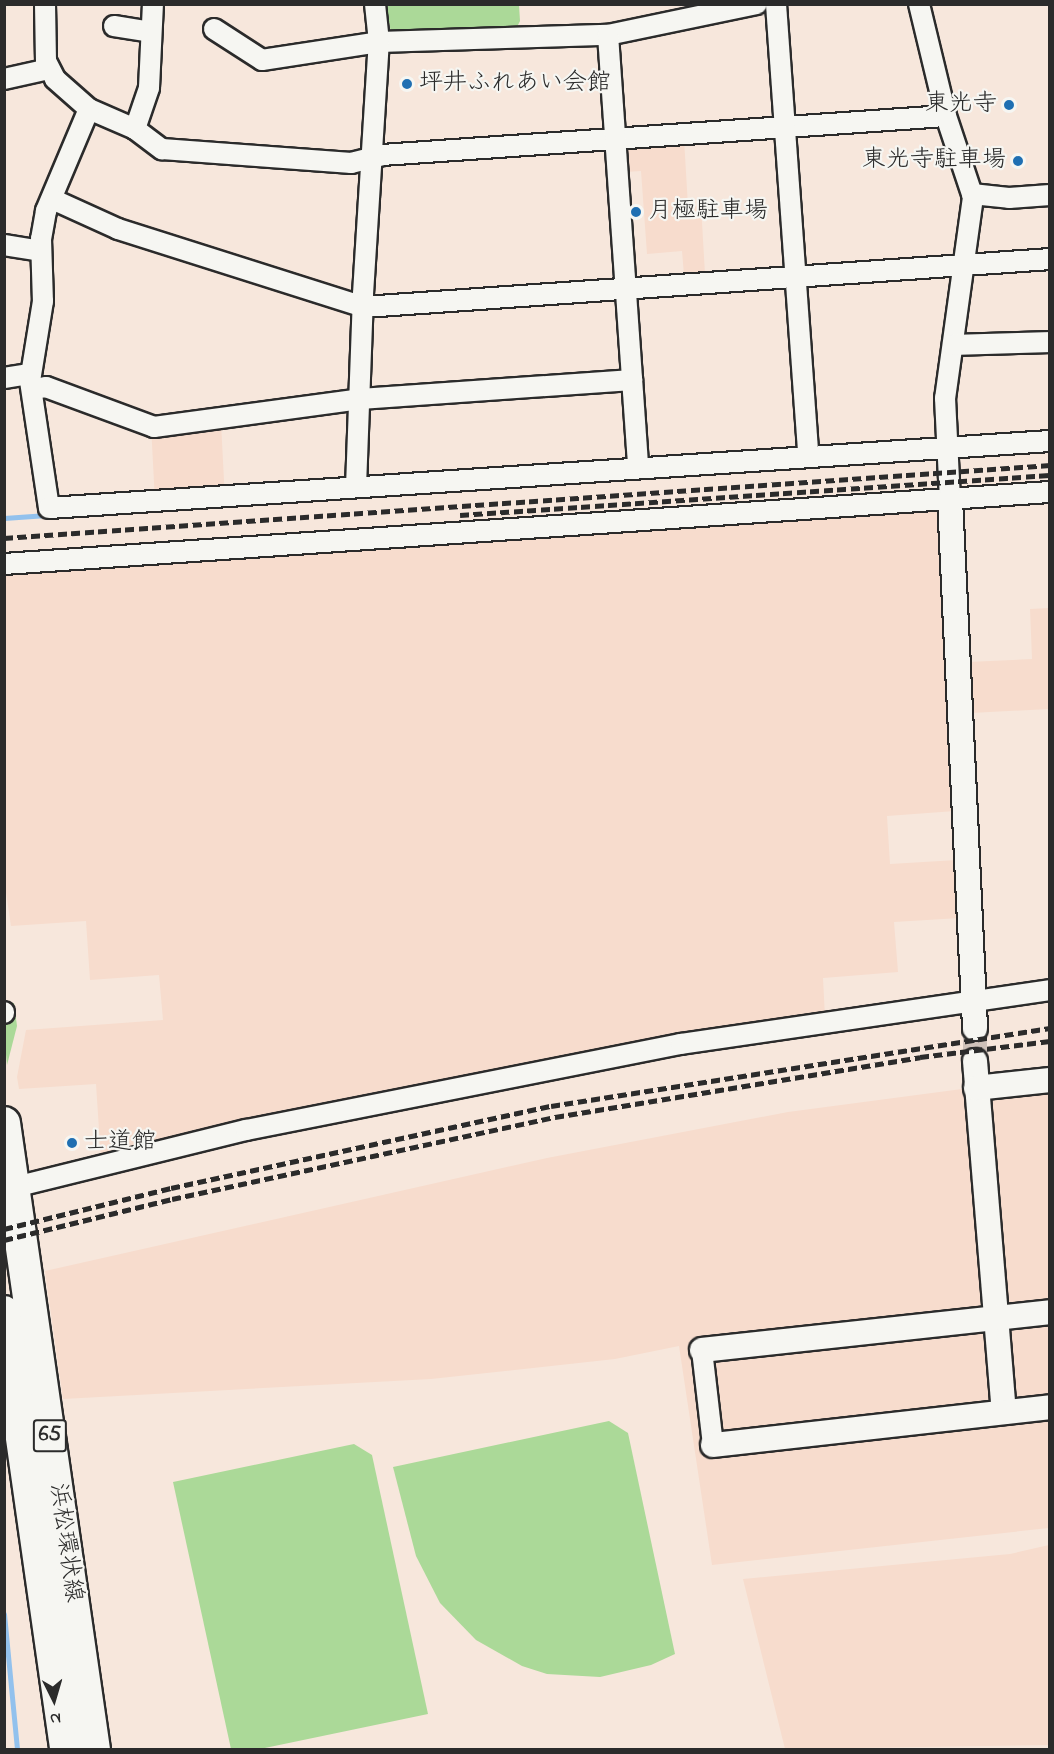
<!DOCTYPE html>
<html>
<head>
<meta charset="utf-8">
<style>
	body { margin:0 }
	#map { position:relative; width:1054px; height:1754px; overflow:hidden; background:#f7e7dc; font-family:"Indie Flower","Klee One",sans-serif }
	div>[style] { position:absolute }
	.built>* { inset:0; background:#f7dccd; transform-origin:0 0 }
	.green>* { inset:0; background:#abd998 }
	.stream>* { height:5px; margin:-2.5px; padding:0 2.5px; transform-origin:2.5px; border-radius:2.5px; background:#92c1ed }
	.tertiary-tunnel>* { height:24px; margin-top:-12px; transform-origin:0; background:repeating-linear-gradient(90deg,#cec1b9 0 24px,transparent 0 36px) }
	.roads { filter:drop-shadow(2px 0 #2b2b2b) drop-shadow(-2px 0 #2b2b2b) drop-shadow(0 2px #2b2b2b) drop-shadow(0 -2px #2b2b2b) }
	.minor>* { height:20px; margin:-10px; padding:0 10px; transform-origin:10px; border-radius:10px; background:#f6f6f2 }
	.tertiary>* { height:24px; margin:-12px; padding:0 12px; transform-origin:12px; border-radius:12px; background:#f6f6f2 }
	.primary>* { height:32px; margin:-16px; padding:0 16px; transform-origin:16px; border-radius:16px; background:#f6f6f2 }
	.rail>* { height:4.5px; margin-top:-2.25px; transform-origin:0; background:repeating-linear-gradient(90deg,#2b2b2b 0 9px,transparent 0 13.5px) }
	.dots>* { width:16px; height:16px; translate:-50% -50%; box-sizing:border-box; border:3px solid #f6f6f2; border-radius:50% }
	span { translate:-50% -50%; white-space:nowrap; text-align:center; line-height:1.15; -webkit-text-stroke:4.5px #f6f6f2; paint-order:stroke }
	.shield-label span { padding:2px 4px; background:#f6f6f2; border:2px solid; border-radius:4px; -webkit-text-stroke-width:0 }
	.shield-label { font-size:22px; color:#2b2b2b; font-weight:700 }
	.poi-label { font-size:24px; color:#2b2b2b }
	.left { translate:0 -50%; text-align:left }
	.right { translate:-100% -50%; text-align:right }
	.street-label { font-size:24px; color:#2b2b2b }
	.frame { position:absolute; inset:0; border:6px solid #2b2b2b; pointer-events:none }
	.north { position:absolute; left:24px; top:1670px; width:60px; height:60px; -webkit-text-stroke:4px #f6f6f2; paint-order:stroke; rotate:175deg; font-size:16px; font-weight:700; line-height:24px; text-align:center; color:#2b2b2b }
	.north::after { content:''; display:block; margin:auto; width:21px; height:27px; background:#2b2b2b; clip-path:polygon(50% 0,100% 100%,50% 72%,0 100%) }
</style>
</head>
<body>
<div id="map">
	<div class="built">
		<i style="clip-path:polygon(684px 139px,688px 206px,701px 205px,705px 274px,684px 275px,682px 251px,647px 254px,641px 171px,625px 172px,624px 149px,628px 143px)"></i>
		<i style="left:221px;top:423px;width:68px;height:70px;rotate:87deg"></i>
		<i style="clip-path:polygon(940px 504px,955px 811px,887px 816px,890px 864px,957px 860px,960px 918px,894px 922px,898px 972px,823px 978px,825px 1017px,101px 1160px,96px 1084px,19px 1089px,17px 1077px,26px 1030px,163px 1020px,159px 975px,90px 980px,86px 921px,11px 926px,4px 879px,4px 568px)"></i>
		<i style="clip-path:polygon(1049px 608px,1049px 709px,971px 713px,968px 662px,1032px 659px,1030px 609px)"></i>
		<i style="clip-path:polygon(962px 1089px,989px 1101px,1049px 1093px,1049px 1528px,712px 1565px,679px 1346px,615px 1359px,431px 1379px,63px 1399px,45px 1271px,547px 1158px,788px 1112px)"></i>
		<i style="clip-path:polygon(1049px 1545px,1049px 1745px,785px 1749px,743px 1579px,1010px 1554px)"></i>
	</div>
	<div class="green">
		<i style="clip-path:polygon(386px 5px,519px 5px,520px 21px,515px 31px,391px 33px)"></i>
		<i style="clip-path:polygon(11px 1003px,14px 1003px,17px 1026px,7px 1065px,4px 1034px)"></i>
		<i style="clip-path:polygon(609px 1421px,628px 1433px,675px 1654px,651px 1665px,600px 1677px,547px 1674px,522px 1666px,476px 1640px,440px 1603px,416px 1556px,393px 1467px)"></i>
		<i style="clip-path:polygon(354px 1444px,372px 1455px,428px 1714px,260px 1749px,231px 1749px,173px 1482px)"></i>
	</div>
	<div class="stream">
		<i style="left:4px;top:518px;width:43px;rotate:-4deg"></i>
		<i style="left:4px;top:1614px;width:137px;rotate:84.5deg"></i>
	</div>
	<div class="tertiary-tunnel">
		<i style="left:975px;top:1028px;width:33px;rotate:90deg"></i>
	</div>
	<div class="roads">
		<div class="minor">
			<i style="left:45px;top:4px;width:57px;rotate:89deg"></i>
			<i style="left:46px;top:61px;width:20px;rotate:63deg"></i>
			<i style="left:55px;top:79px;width:45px;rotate:41.4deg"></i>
			<i style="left:89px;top:109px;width:50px;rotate:23.5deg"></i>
			<i style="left:135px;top:129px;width:34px;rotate:37deg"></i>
			<i style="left:162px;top:149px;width:190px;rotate:4.2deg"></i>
			<i style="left:351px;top:163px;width:32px;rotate:-14deg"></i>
			<i style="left:382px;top:155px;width:565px;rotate:-3.96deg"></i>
			<i style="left:776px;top:4px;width:452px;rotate:85.9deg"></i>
			<i style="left:919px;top:4px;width:115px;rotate:76.4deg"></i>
			<i style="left:946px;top:116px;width:85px;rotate:71.6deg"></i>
			<i style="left:973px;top:197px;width:203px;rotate:97.9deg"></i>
			<i style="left:945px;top:398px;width:101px;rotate:87.2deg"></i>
			<i style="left:114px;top:26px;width:37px;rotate:9deg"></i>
			<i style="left:214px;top:29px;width:57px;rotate:32.9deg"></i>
			<i style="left:262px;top:60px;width:118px;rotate:-8.7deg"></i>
			<i style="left:379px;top:42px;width:229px;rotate:-1.8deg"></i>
			<i style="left:608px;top:35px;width:152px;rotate:-11.8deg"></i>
			<i style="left:608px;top:35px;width:433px;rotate:86deg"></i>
			<i style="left:4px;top:79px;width:46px;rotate:-12.5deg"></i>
			<i style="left:89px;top:109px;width:111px;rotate:112.9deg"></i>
			<i style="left:46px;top:211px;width:28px;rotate:100deg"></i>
			<i style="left:41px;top:239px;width:62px;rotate:88.2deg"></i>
			<i style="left:43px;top:301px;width:81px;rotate:99.2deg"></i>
			<i style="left:30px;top:381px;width:128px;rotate:81.5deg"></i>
			<i style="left:49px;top:508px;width:1003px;rotate:-3.83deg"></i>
			<i style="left:135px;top:129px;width:43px;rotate:-71.1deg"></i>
			<i style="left:149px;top:88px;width:84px;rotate:-87.3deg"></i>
			<i style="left:972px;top:194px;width:37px;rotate:6deg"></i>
			<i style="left:1009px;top:198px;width:41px;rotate:-4.2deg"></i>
			<i style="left:52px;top:199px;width:72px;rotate:24.4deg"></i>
			<i style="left:118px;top:229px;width:258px;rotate:17.6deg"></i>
			<i style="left:364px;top:307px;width:688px;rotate:-4deg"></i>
			<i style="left:4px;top:245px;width:37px;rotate:9deg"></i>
			<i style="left:953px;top:345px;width:97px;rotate:-1.8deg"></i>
			<i style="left:4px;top:378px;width:26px;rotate:-9deg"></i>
			<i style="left:32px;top:389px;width:14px;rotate:-8deg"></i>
			<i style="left:46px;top:387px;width:115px;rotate:20.3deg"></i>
			<i style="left:154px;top:427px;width:208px;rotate:-7.7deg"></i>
			<i style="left:360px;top:399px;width:273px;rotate:-4deg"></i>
			<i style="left:356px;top:487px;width:193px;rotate:-87.9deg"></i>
			<i style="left:363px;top:294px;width:253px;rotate:-86.4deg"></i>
			<i style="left:379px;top:42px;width:38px;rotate:-96deg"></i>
			<i style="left:4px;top:564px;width:1048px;rotate:-3.94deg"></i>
			<i style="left:4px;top:1012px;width:1px;rotate:90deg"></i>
			<i style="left:15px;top:1187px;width:238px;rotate:-13.9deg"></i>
			<i style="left:246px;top:1130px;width:443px;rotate:-11.2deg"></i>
			<i style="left:681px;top:1044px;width:373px;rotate:-8.3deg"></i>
			<i style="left:702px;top:1350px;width:96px;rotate:83.4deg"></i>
		</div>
		<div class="tertiary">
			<i style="left:950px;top:499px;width:530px;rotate:87.29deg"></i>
			<i style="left:975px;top:1061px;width:352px;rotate:85.3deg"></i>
			<i style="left:976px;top:1088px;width:74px;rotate:-6.2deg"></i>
			<i style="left:702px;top:1350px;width:350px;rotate:-6.2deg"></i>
			<i style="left:713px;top:1445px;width:339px;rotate:-6.4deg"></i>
		</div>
		<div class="primary">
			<i style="left:4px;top:1123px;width:633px;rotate:81.83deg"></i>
			<i style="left:4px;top:1312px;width:442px;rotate:81.9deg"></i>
		</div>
	</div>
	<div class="rail">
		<i style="left:460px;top:515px;width:591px;rotate:-3.88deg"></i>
		<i style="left:4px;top:538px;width:1049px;rotate:-3.99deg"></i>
		<i style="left:4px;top:1229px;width:172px;rotate:-13.8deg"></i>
		<i style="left:171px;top:1188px;width:389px;rotate:-12.2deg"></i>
		<i style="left:551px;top:1106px;width:505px;rotate:-8.88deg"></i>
		<i style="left:4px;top:1240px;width:173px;rotate:-13.7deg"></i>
		<i style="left:172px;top:1199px;width:392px;rotate:-12.1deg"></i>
		<i style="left:555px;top:1117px;width:370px;rotate:-9.3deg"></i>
		<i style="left:920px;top:1057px;width:131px;rotate:-7deg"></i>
	</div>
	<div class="dots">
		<i style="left:407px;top:84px;background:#1f6fb2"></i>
		<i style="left:1009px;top:105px;background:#1f6fb2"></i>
		<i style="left:1018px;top:161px;background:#1f6fb2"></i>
		<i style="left:636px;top:212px;background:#1f6fb2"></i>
		<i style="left:72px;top:1143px;background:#1f6fb2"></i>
	</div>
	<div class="shield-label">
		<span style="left:50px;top:1436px">65</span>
	</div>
	<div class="poi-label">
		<span class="left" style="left:419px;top:84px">坪井ふれあい会館</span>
		<span class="right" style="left:997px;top:105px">東光寺</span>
		<span class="right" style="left:1006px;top:161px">東光寺駐車場</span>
		<span class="left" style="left:648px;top:212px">月極駐車場</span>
		<span class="left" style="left:84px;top:1143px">士道館</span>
	</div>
	<div class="street-label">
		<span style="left:65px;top:1543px;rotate:82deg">浜松環状線</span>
	</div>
	<div class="frame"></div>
	<div class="north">N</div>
</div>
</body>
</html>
